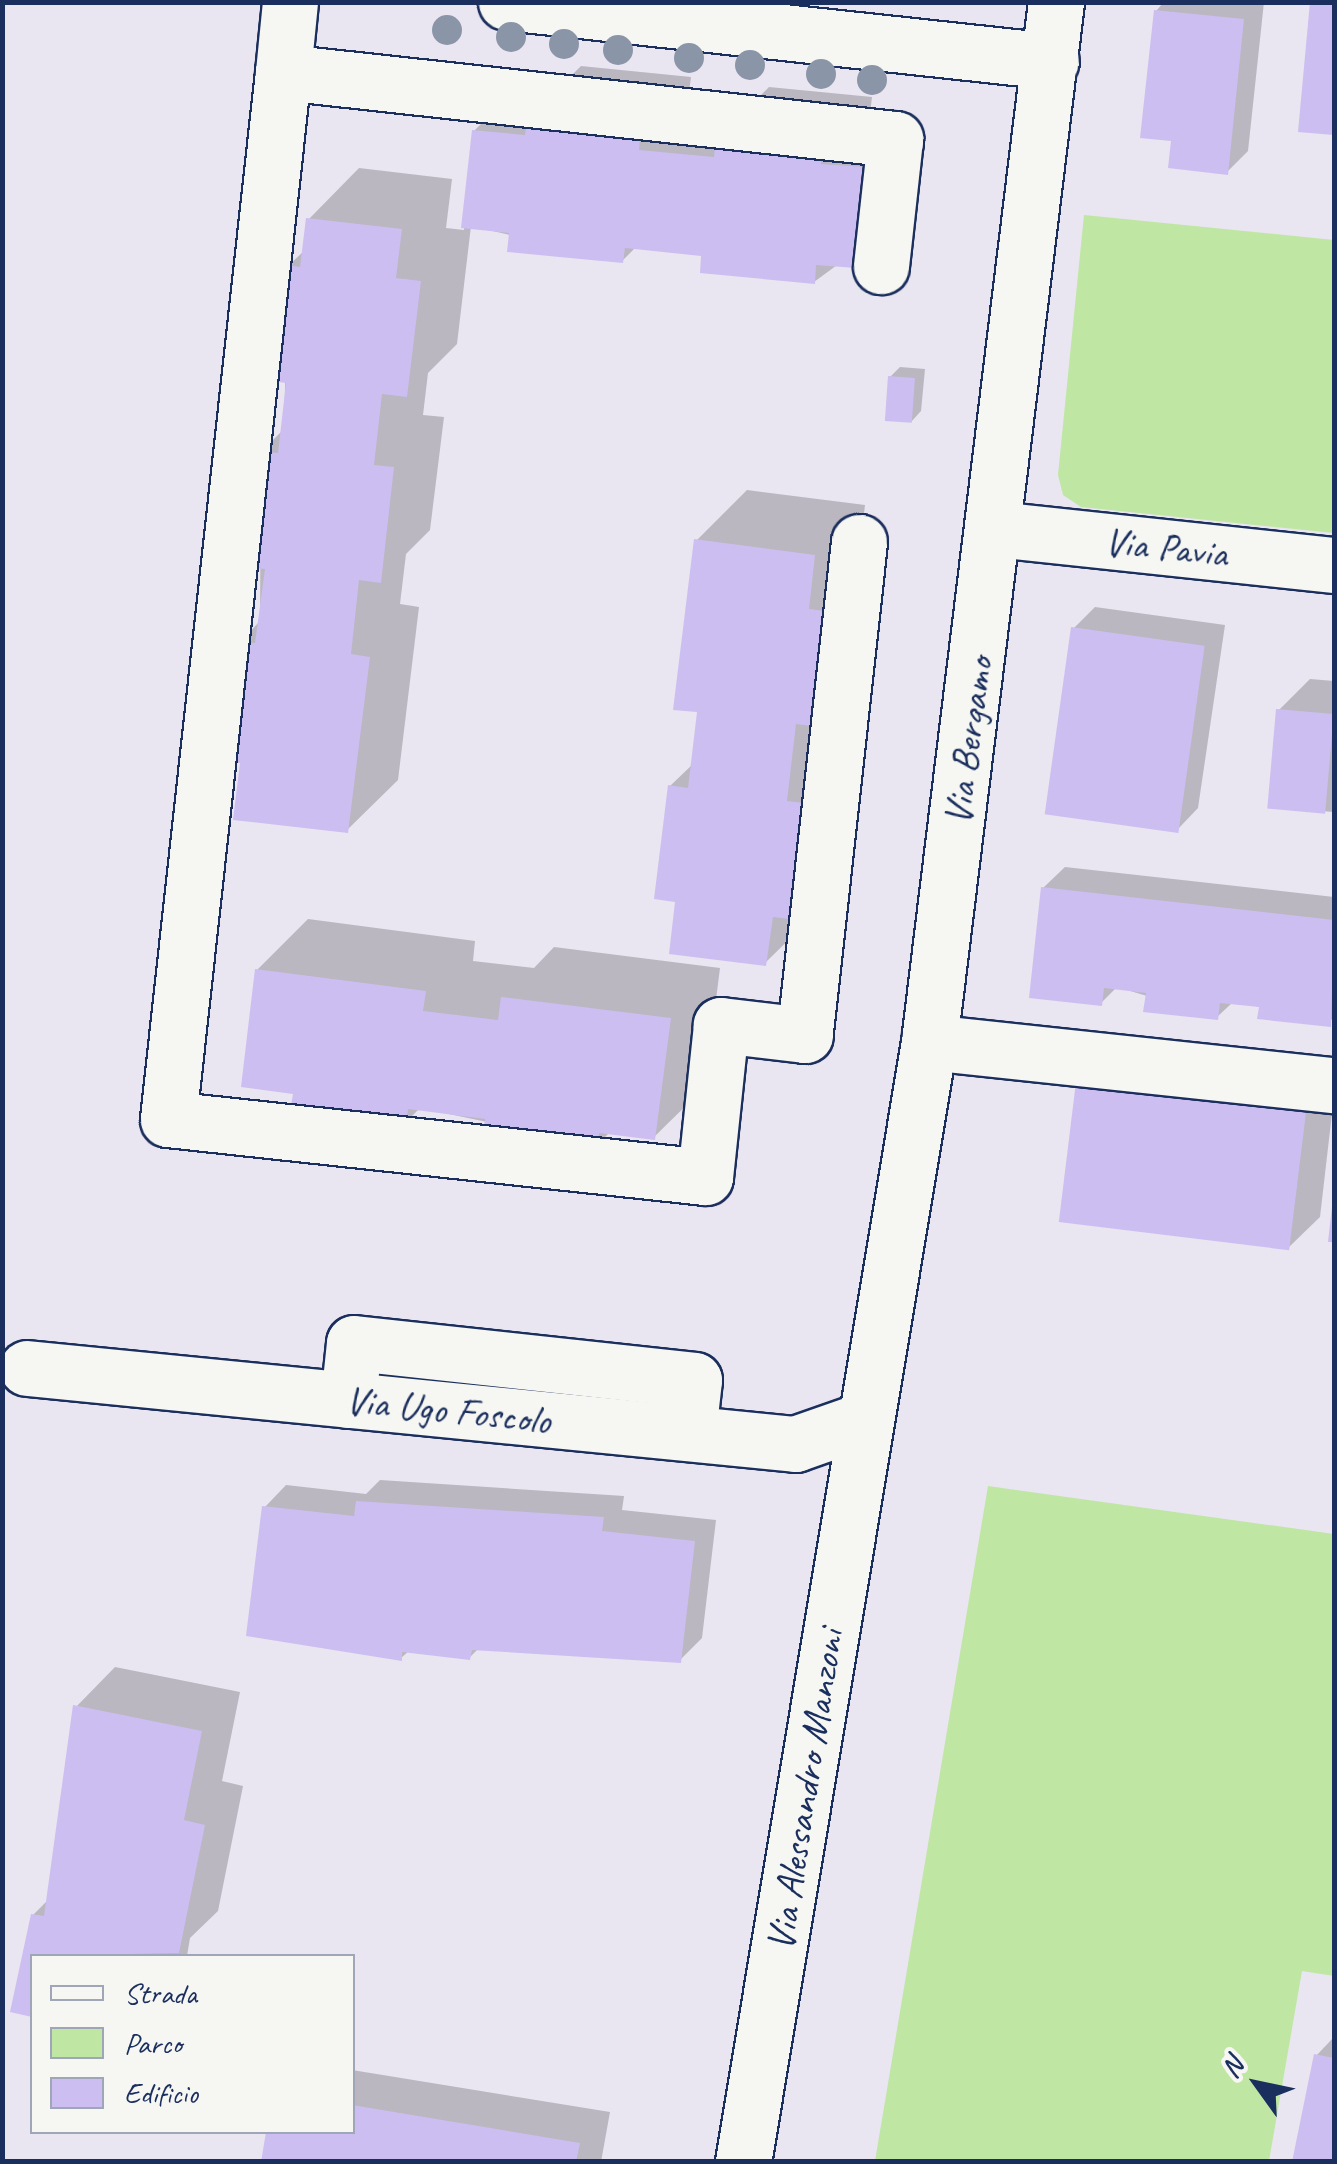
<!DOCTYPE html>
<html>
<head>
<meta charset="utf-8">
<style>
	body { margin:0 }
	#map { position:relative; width:1337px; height:2164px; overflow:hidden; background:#e9e5f1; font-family:Caveat,sans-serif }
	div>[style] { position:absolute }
	.green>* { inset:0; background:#bfe7a3 }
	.shadow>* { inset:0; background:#0003 }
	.building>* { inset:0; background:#ccbef0; transform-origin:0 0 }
	.roads { filter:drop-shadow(2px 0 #1b2f5e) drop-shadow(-2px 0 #1b2f5e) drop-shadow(0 2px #1b2f5e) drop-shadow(0 -2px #1b2f5e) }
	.minor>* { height:55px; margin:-27.5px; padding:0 27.5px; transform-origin:27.5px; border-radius:27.5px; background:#f6f6f2 }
	.trees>* { width:30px; height:30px; margin:-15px; border-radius:50%; background:#8a95a8 }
	span { translate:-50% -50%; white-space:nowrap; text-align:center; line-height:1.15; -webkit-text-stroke:8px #f6f6f2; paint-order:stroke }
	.street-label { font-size:40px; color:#1b2f5e }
	.frame { position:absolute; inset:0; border:5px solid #1b2f5e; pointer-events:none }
	.legend { position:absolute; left:30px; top:1954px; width:325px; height:180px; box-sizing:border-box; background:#f6f6f2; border:2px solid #9ea6b7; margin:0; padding:12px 18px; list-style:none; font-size:30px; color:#1b2f5e }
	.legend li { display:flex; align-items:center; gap:20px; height:50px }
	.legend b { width:50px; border:2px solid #9ea6b7 }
	.north { position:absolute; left:1207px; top:2034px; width:100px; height:100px; -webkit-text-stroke:8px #f6f6f2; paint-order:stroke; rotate:303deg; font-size:28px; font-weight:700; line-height:40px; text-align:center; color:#1b2f5e }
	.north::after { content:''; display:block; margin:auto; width:35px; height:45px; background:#1b2f5e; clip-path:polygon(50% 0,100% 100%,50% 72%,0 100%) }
</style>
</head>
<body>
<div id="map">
	<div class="green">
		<i style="clip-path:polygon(1084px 215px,1334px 240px,1334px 533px,1081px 507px,1063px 495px,1058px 475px)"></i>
		<i style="clip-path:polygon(988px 1486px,1334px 1534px,1334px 1976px,1302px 1971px,1269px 2161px,875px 2161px)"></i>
	</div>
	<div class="shadow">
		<i style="clip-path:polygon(1164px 2px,1264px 2px,1248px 151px,1227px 172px,1174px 139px,1156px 11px)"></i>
		<i style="clip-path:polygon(1334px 2px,1334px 132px,1301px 129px,1312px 3px)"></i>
		<i style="clip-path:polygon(581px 66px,691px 77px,688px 100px,750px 106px,769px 87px,872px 97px,870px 114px,915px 118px,905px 215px,814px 282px,704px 254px,636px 247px,622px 261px,471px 226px,457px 344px,428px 373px,423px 415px,444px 417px,430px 530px,406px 554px,400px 604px,419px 607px,398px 780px,347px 830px,243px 760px,239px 643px,260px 621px,261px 452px,284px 429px,288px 266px,305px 250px,309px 219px,359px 168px,452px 179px,446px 228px,464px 230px,474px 131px,525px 80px,563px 84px)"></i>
		<i style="clip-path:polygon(900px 367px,925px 369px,921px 411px,911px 422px,890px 377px)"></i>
		<i style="clip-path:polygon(747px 490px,865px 505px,816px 913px,765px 963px,670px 786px,694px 763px,700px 710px,696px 541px)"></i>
		<i style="clip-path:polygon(1095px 607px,1225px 625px,1198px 808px,1177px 830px,1073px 629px)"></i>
		<i style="clip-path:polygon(1310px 679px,1334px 681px,1334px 812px,1270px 807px,1279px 710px)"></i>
		<i style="clip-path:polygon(1065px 867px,1334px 897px,1334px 1020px,1233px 1002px,1217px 1017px,1117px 987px,1101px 1003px,1043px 888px)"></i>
		<i style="clip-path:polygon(308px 919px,475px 941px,473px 961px,534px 968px,554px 947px,720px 968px,705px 1087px,654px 1137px,610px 1132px,597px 1145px,420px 1108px,405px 1123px,295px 1091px,257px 970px)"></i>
		<i style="clip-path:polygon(1078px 1084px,1334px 1096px,1320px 1217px,1288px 1248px)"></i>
		<i style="clip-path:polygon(380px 1480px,624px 1496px,622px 1510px,716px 1520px,702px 1638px,680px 1660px,479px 1648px,470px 1657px,409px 1651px,401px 1658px,265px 1507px,286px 1485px,366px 1494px)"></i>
		<i style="clip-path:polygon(115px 1667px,240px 1692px,222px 1781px,243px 1786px,218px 1911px,190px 1938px,187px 1956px,32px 1956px,32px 2014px,13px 2011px,33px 1915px,49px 1899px,76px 1707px)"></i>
		<i style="clip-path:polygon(1334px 2037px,1334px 2162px,1295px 2162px,1316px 2056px)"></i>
		<i style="clip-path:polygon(352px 2070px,610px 2112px,601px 2162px,263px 2162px,268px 2132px,352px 2132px)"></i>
	</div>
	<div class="building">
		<i style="clip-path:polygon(1310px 2px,1334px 4px,1334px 135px,1298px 132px)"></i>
		<i style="clip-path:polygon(1154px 10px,1244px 19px,1228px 175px,1168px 168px,1171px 141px,1140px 138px)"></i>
		<i style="clip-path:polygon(528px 116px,641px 127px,639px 150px,714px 157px,716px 136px,822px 146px,821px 164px,866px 167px,856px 268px,816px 265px,815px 284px,700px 273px,701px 256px,625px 248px,623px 263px,507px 252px,509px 233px,461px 228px,472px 130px,525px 135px)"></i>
		<i style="clip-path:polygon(306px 218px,402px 229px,396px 278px,421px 281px,407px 397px,382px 394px,374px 465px,394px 467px,381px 583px,359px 580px,351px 654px,370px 657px,348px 833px,233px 820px,240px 763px,222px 760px,236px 642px,255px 643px,265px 569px,244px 567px,258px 451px,278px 453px,286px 383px,272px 381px,286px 265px,300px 267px)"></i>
		<i style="left:888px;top:376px;width:27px;height:45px;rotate:4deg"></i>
		<i style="clip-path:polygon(694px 539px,815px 555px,809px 609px,825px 611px,811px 726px,796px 724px,787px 801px,804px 803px,789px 919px,773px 917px,766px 966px,669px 954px,675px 902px,654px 899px,668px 785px,688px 788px,697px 712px,673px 710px)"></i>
		<i style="left:1071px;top:627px;width:135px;height:189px;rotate:8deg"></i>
		<i style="left:1276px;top:709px;width:58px;height:100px;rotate:5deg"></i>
		<i style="clip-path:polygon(1041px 887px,1334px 920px,1331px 1027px,1257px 1019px,1259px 1007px,1220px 1003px,1218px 1020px,1143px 1012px,1146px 993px,1104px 988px,1102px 1006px,1029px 998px)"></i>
		<i style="clip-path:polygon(255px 969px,426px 991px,423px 1011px,498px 1020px,501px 997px,671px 1018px,655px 1140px,599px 1133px,598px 1148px,483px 1134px,485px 1119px,408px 1109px,406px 1126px,290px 1111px,293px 1094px,241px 1087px)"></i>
		<i style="left:1076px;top:1082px;width:232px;height:141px;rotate:7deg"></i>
		<i style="clip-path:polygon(1332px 1207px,1334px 1207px,1334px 1242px,1328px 1242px)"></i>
		<i style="clip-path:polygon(356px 1501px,604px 1517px,602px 1531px,695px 1541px,681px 1663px,472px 1650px,470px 1660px,402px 1652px,402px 1661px,246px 1636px,262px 1506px,354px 1516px)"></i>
		<i style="clip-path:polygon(73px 1705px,202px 1731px,184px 1820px,205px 1825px,179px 1953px,32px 1956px,32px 2017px,10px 2012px,31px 1914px,44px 1916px)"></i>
		<i style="clip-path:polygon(1314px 2054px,1334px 2058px,1334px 2162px,1292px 2162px)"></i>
		<i style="clip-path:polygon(352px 2105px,580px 2143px,576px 2162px,261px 2162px,266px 2132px,352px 2132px)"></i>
	</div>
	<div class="roads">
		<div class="minor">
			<i style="left:506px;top:2px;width:548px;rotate:6.18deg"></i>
			<i style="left:283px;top:72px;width:70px;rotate:-84.3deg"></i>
			<i style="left:996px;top:529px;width:340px;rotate:6.1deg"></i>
			<i style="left:859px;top:542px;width:496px;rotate:96.3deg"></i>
			<i style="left:805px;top:1035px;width:85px;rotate:-173.2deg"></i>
			<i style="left:721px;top:1025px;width:153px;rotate:96deg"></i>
			<i style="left:705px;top:1177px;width:540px;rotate:-173.84deg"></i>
			<i style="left:168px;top:1119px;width:1053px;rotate:-83.73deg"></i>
			<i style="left:283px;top:72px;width:616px;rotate:6.25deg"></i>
			<i style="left:895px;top:139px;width:128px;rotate:96.3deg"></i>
			<i style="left:929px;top:1042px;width:407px;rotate:6.1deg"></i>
			<i style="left:27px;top:1368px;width:772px;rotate:5.65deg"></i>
			<i style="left:795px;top:1444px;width:75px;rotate:-19.4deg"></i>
			<i style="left:348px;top:1400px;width:57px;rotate:-84deg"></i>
			<i style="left:354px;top:1343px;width:342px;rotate:6.2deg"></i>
			<i style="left:694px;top:1380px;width:53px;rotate:96.5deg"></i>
			<i style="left:743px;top:2162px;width:1135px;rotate:-80.57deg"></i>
			<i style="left:929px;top:1042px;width:1048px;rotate:-83.04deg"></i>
		</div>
	</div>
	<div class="trees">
		<i style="left:447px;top:30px"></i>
		<i style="left:511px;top:37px"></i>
		<i style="left:564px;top:44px"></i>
		<i style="left:618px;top:50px"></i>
		<i style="left:689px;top:58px"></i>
		<i style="left:750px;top:65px"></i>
		<i style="left:821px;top:74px"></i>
		<i style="left:872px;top:80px"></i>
	</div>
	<div class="street-label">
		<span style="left:1166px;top:547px;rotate:6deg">Via Pavia</span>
		<span style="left:968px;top:741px;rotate:-82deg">Via Bergamo</span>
		<span style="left:448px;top:1410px;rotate:6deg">Via Ugo Foscolo</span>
		<span style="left:805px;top:1790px;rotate:-81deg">Via Alessandro Manzoni</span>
	</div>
	<div class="frame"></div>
	<ul class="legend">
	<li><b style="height:12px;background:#f6f6f2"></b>Strada</li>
	<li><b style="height:28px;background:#bfe7a3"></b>Parco</li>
	<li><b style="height:28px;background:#ccbef0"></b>Edificio</li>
	</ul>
	<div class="north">N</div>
</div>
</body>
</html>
